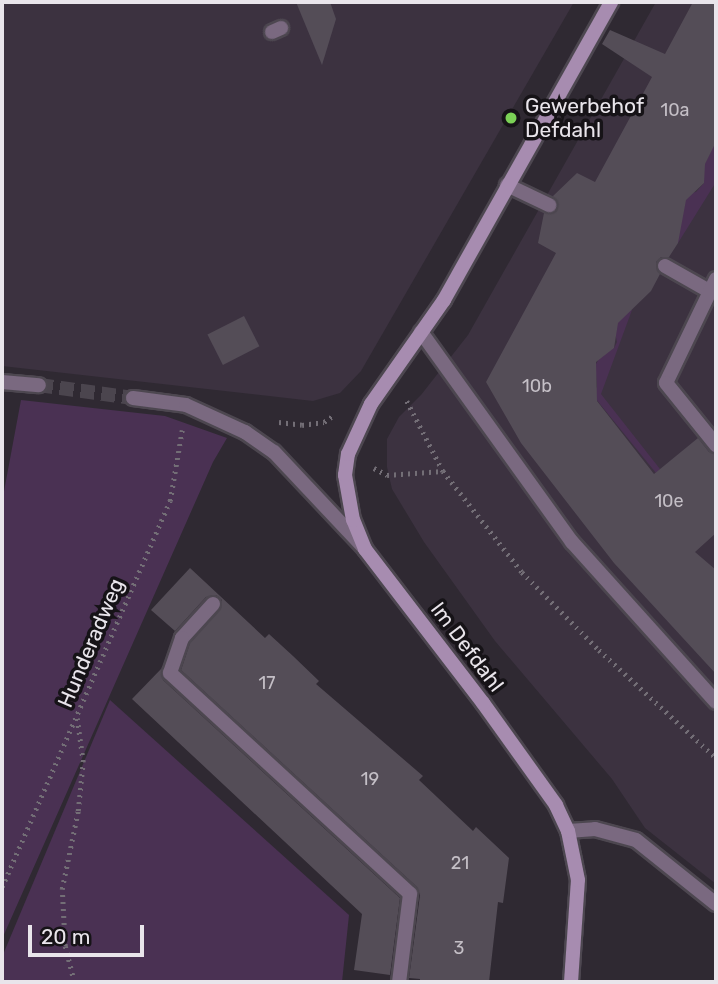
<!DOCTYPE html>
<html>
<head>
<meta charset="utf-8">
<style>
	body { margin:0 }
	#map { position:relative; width:718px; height:984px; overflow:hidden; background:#2f2932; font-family:Rubik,sans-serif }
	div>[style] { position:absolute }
	.built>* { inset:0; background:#3c3240 }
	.green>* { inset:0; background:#4a3153 }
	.building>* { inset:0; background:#544d57; transform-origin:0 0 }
	.street-tunnel>* { height:14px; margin-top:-7px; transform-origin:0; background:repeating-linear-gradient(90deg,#4b454e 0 14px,transparent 0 21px) }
	.path>* { height:4.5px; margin-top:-2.25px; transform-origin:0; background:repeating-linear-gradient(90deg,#736e76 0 2px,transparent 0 7px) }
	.roads { filter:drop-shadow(2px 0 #4d4750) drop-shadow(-2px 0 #4d4750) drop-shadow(0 2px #4d4750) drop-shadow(0 -2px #4d4750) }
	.lane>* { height:14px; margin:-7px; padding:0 7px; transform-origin:7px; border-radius:7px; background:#7a6980 }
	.street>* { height:14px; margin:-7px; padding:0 7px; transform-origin:7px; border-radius:7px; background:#7a6980 }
	.secondary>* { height:14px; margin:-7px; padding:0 7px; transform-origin:7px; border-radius:7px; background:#a78cb0 }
	.dots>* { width:19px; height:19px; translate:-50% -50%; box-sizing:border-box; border:4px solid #161317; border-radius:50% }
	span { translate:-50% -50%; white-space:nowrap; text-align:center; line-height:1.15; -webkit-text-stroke:7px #161317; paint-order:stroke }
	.number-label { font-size:18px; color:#c4bfc6 }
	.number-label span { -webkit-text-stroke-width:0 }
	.poi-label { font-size:21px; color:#e9e5eb }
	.left { translate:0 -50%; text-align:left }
	.street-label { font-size:21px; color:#e9e5eb }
	.frame { position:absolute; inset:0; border:4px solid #e9e5eb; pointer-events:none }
	.scale { position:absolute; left:28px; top:925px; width:116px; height:32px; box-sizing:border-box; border:4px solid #e9e5eb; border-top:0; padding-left:9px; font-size:21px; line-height:24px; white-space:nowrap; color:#e9e5eb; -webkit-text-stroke:5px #161317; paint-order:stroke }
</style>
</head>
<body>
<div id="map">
	<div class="built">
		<i style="clip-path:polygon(2px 2px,574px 2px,361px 371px,340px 393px,313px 401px,2px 366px)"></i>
		<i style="clip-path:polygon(656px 2px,716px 2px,716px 884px,645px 828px,612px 779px,495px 641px,424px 542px,392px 489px,387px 467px,387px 439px,399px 417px,421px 395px,468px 335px)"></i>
	</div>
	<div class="green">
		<i style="clip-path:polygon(716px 142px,716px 182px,678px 243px,677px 214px,689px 193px,696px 192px,704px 183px,702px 169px)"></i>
		<i style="clip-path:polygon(626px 307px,632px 310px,601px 394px,660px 469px,656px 473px,591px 393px,597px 387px,596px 375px,591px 373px,602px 353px,614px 348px,617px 342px,614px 329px)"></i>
		<i style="clip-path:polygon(21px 400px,165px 416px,227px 438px,213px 462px,2px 939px,2px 502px)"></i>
		<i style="clip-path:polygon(110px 700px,349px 915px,342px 982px,2px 982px,2px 957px)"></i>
	</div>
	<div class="building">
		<i style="clip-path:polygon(296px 2px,330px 2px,336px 19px,322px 65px)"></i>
		<i style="clip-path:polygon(693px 2px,716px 2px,716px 142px,705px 164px,704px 183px,686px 200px,678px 243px,669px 257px,661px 257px,656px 262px,660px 274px,651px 291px,618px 323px,614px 348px,596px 362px,597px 401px,654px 474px,698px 438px,709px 452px,716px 454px,716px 533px,695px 552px,716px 570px,716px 674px,614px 563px,521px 443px,486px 382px,556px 253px,538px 243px,544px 213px,554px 213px,558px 208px,553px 196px,577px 173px,595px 182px,652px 77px,602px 44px,610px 30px,665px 54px)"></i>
		<i style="left:244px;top:316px;width:34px;height:41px;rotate:63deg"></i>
		<i style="clip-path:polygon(190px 568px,265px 638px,269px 634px,293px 656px,319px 681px,316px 684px,423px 776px,419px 780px,473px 831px,476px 827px,509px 858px,503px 903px,498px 902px,489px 982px,420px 982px,420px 979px,409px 978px,420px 895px,417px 887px,181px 670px,190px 643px,220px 610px,222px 600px,216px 595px,206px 597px,175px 631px,151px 610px)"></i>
		<i style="clip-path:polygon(161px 669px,163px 680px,400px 898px,390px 975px,354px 970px,362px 914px,132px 699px)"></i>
	</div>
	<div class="street-tunnel">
		<i style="left:39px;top:385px;width:95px;rotate:7.9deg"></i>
	</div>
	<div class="path">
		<i style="left:407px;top:401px;width:79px;rotate:62.8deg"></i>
		<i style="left:443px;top:471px;width:128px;rotate:52deg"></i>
		<i style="left:522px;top:572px;width:110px;rotate:45.4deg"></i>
		<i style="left:599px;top:650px;width:159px;rotate:42.7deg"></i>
		<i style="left:279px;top:422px;width:23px;rotate:7deg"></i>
		<i style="left:302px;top:425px;width:22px;rotate:-8deg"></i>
		<i style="left:324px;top:422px;width:12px;rotate:-35deg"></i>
		<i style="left:374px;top:468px;width:15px;rotate:28deg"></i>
		<i style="left:387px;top:475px;width:56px;rotate:-4.1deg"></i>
		<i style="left:2px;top:887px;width:421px;rotate:-66.5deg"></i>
		<i style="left:170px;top:501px;width:72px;rotate:-80.4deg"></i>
		<i style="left:74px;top:982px;width:37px;rotate:-104deg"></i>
		<i style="left:65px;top:946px;width:57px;rotate:-93deg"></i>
		<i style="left:62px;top:889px;width:80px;rotate:-78.4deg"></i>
		<i style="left:78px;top:811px;width:49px;rotate:-84.2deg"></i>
		<i style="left:83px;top:762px;width:44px;rotate:-97.8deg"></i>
	</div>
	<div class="roads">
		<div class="lane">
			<i style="left:272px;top:32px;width:10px;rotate:-24deg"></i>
			<i style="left:507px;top:185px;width:47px;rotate:25.5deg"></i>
			<i style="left:665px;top:266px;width:51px;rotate:29.6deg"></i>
			<i style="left:716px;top:279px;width:115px;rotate:115.7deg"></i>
			<i style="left:666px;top:383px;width:80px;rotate:51.1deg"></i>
			<i style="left:421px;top:332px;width:259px;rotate:54.3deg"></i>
			<i style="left:572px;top:542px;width:215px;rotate:48deg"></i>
			<i style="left:213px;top:604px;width:46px;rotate:132.4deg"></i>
			<i style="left:182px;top:638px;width:37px;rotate:109deg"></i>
			<i style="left:170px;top:673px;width:326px;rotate:42.6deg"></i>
			<i style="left:410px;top:894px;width:89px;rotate:97.1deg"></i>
		</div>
		<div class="street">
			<i style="left:2px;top:382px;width:37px;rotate:5deg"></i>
			<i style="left:133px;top:398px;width:53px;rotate:7.5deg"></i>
			<i style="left:186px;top:405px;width:65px;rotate:24.6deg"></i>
			<i style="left:245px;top:432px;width:35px;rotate:35deg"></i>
			<i style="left:274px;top:452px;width:132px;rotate:46.8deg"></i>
			<i style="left:568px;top:831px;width:27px;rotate:-4deg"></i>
			<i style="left:595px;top:829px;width:42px;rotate:15deg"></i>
			<i style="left:636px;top:840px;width:102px;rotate:38.7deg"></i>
		</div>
		<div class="secondary">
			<i style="left:571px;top:982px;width:102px;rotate:-86.1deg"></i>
			<i style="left:578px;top:880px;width:50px;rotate:-101.5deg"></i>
			<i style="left:568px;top:831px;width:29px;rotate:-115deg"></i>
			<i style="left:556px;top:805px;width:125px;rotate:-125.6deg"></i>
			<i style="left:483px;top:703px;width:194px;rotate:-127.5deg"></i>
			<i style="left:365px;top:549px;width:31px;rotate:-112deg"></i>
			<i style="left:353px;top:520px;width:46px;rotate:-100.1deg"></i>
			<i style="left:345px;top:475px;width:21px;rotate:-82deg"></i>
			<i style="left:348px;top:454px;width:55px;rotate:-65.3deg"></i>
			<i style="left:371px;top:404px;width:127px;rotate:-54.9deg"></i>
			<i style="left:444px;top:300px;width:342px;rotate:-60.7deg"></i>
		</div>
	</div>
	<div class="dots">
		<i style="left:511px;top:118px;background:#7bd156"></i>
	</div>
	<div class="number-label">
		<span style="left:675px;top:110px">10a</span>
		<span style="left:537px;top:386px">10b</span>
		<span style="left:669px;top:501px">10e</span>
		<span style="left:267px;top:683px">17</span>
		<span style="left:370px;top:779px">19</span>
		<span style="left:460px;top:863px">21</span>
		<span style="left:459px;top:948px">3</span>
	</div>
	<div class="poi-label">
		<span class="left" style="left:525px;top:118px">Gewerbehof<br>Defdahl</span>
	</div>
	<div class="street-label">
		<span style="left:91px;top:643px;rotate:-67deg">Hunderadweg</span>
		<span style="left:467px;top:647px;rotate:53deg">Im Defdahl</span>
	</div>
	<div class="frame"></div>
	<div class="scale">20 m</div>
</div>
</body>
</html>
